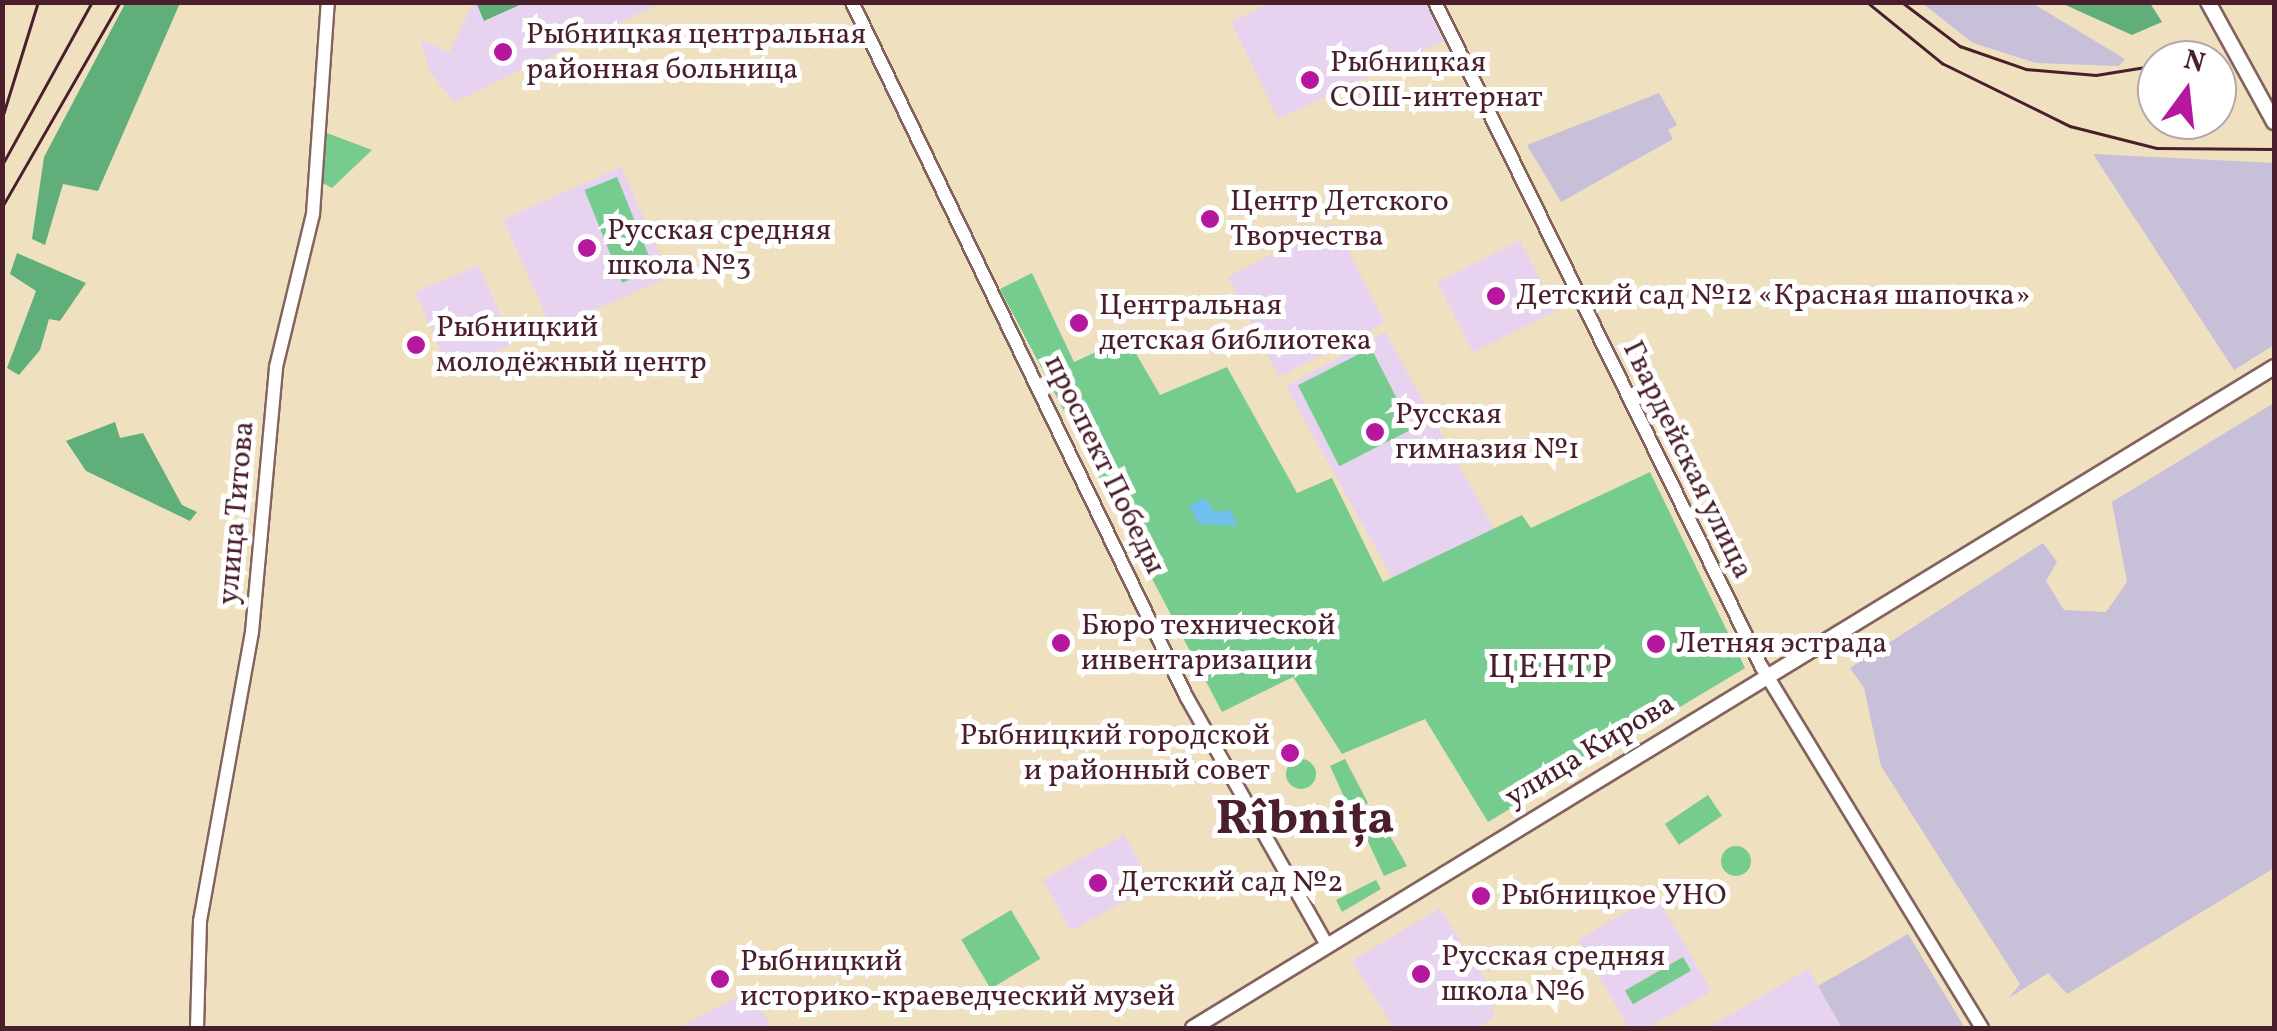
<!DOCTYPE html>
<html>
<head>
<meta charset="utf-8">
<style>
	body { margin:0 }
	#map { position:relative; width:2277px; height:1031px; overflow:hidden; background:#efe1c0; font-family:Vollkorn,serif }
	div>[style] { position:absolute }
	.built>* { inset:0; background:#e7d2ef; transform-origin:0 0 }
	.industrial>* { inset:0; background:#c8bfd8 }
	.green>* { inset:0; background:#76cb8f; transform-origin:0 0 }
	.round { border-radius:50% }
	.forest>* { inset:0; background:#60af7a }
	.water>* { inset:0; background:#72c1ed }
	.roads { filter:drop-shadow(2px 0 #84635f) drop-shadow(-2px 0 #84635f) drop-shadow(0 2px #84635f) drop-shadow(0 -2px #84635f) }
	.tertiary>* { height:12px; margin:-6px; padding:0 6px; transform-origin:6px; border-radius:6px; background:#fff }
	.secondary>* { height:14px; margin:-7px; padding:0 7px; transform-origin:7px; border-radius:7px; background:#fff }
	.rail>* { height:2.5px; margin:-1.25px; padding:0 1.25px; transform-origin:1.25px; border-radius:1.25px; background:#4a1f2b }
	.dots>* { width:28px; height:28px; translate:-50% -50%; box-sizing:border-box; border:5px solid #fff; border-radius:50% }
	span { translate:-50% -50%; white-space:nowrap; text-align:center; line-height:1.15; -webkit-text-stroke:10px #fff; paint-order:stroke }
	.poi-label { font-size:30px; color:#4a1f2b }
	.left { translate:0 -50%; text-align:left }
	.right { translate:-100% -50%; text-align:right }
	.street-label { font-size:30px; color:#4a1f2b }
	.quarter-label { font-size:35px; color:#4a1f2b; letter-spacing:2.5px }
	.town-label { font-size:50px; color:#4a1f2b; font-weight:700 }
	.frame { position:absolute; inset:0; border:5px solid #4a1f2b; pointer-events:none }
	.north { position:absolute; left:2137px; top:40px; width:100px; height:100px; box-sizing:border-box; background:#fff; border:2px solid #b7a5aa; border-radius:50%; rotate:15deg; font-size:28px; font-weight:700; line-height:40px; text-align:center; color:#4a1f2b }
	.north::after { content:''; display:block; margin:auto; width:35px; height:45px; background:#b5179e; clip-path:polygon(50% 0,100% 100%,50% 72%,0 100%) }
</style>
</head>
<body>
<div id="map">
	<div class="built">
		<i style="clip-path:polygon(473px 3px,661px 3px,454px 102px,430px 72px,421px 39px,449px 53px)"></i>
		<i style="clip-path:polygon(1269px 3px,1426px 3px,1444px 41px,1278px 119px,1231px 22px)"></i>
		<i style="left:621px;top:167px;width:120px;height:129px;rotate:66deg"></i>
		<i style="left:1334px;top:223px;width:112px;height:119px;rotate:63deg"></i>
		<i style="left:1520px;top:240px;width:79px;height:93px;rotate:63deg"></i>
		<i style="left:479px;top:265px;width:86px;height:69px;rotate:67deg"></i>
		<i style="left:1385px;top:332px;width:225px;height:113px;rotate:61deg"></i>
		<i style="left:1124px;top:835px;width:58px;height:93px;rotate:61deg"></i>
		<i style="left:1656px;top:895px;width:111px;height:90px;rotate:60deg"></i>
		<i style="clip-path:polygon(1440px 908px,1490px 987px,1494px 1017px,1477px 1028px,1394px 1028px,1352px 961px)"></i>
		<i style="clip-path:polygon(1808px 969px,1842px 1028px,1705px 1028px,1735px 1012px)"></i>
		<i style="clip-path:polygon(751px 990px,772px 1028px,678px 1028px)"></i>
	</div>
	<div class="industrial">
		<i style="clip-path:polygon(1922px 3px,2032px 3px,2125px 59px,2119px 66px,2036px 63px,1973px 43px)"></i>
		<i style="clip-path:polygon(1659px 93px,1677px 125px,1668px 130px,1673px 139px,1561px 202px,1527px 145px)"></i>
		<i style="clip-path:polygon(2093px 154px,2274px 163px,2274px 345px,2234px 370px)"></i>
		<i style="clip-path:polygon(2274px 403px,2274px 868px,2067px 994px,2048px 973px,2009px 998px,2020px 984px,1881px 766px,1864px 688px,1850px 668px,2043px 543px,2057px 562px,2046px 581px,2064px 610px,2106px 612px,2127px 582px,2112px 502px)"></i>
		<i style="clip-path:polygon(1908px 934px,1965px 1028px,1842px 1028px,1818px 986px)"></i>
	</div>
	<div class="green">
		<i style="clip-path:polygon(327px 133px,372px 150px,332px 188px,321px 182px)"></i>
		<i style="left:617px;top:177px;width:100px;height:35px;rotate:68deg"></i>
		<i style="clip-path:polygon(1032px 273px,1074px 362px,1127px 338px,1160px 395px,1227px 367px,1297px 493px,1332px 478px,1383px 582px,1522px 515px,1531px 528px,1650px 472px,1745px 668px,1488px 822px,1425px 719px,1342px 754px,1293px 677px,1222px 712px,1000px 289px)"></i>
		<i style="left:1371px;top:348px;width:91px;height:82px;rotate:63deg"></i>
		<i style="clip-path:polygon(1345px 759px,1368px 803px,1351px 812px,1330px 766px)"></i>
		<i class="round" style="left:1286px;top:759px;width:30px;height:30px"></i>
		<i style="left:1708px;top:795px;width:25px;height:52px;rotate:56deg"></i>
		<i style="clip-path:polygon(1381px 820px,1407px 866px,1384px 876px,1363px 831px)"></i>
		<i class="round" style="left:1721px;top:846px;width:30px;height:30px"></i>
		<i style="clip-path:polygon(1376px 880px,1381px 889px,1342px 912px,1336px 900px)"></i>
		<i style="left:1011px;top:910px;width:57px;height:58px;rotate:59deg"></i>
		<i style="left:1683px;top:957px;width:16px;height:67px;rotate:60deg"></i>
	</div>
	<div class="forest">
		<i style="clip-path:polygon(126px 2px,180px 3px,98px 191px,63px 184px,45px 245px,32px 239px,44px 157px)"></i>
		<i style="clip-path:polygon(476px 2px,524px 2px,524px 3px,484px 21px)"></i>
		<i style="clip-path:polygon(2061px 3px,2150px 3px,2162px 22px,2132px 35px)"></i>
		<i style="clip-path:polygon(17px 253px,86px 283px,60px 321px,49px 319px,40px 350px,19px 375px,7px 368px,36px 291px,10px 274px)"></i>
		<i style="clip-path:polygon(115px 422px,120px 438px,143px 433px,182px 505px,197px 512px,190px 521px,86px 471px,66px 441px)"></i>
	</div>
	<div class="water">
		<i style="clip-path:polygon(1205px 498px,1215px 512px,1230px 510px,1238px 526px,1199px 524px,1189px 506px)"></i>
	</div>
	<div class="roads">
		<div class="tertiary">
			<i style="left:852px;top:2px;width:770px;rotate:64.3deg"></i>
			<i style="left:1186px;top:696px;width:283px;rotate:60.5deg"></i>
			<i style="left:1435px;top:2px;width:740px;rotate:63.85deg"></i>
			<i style="left:1761px;top:666px;width:424px;rotate:58.6deg"></i>
			<i style="left:197px;top:1028px;width:107px;rotate:-88.4deg"></i>
			<i style="left:200px;top:921px;width:294px;rotate:-79.8deg"></i>
			<i style="left:252px;top:632px;width:266px;rotate:-84.8deg"></i>
			<i style="left:276px;top:367px;width:157px;rotate:-76.4deg"></i>
			<i style="left:313px;top:214px;width:213px;rotate:-86deg"></i>
		</div>
		<div class="secondary">
			<i style="left:2208px;top:2px;width:137px;rotate:61.2deg"></i>
			<i style="left:1193px;top:1028px;width:1267px;rotate:-31.44deg"></i>
		</div>
	</div>
	<div class="rail">
		<i style="left:1867px;top:2px;width:97px;rotate:39.1deg"></i>
		<i style="left:1942px;top:63px;width:143px;rotate:26.2deg"></i>
		<i style="left:2070px;top:126px;width:90px;rotate:14.2deg"></i>
		<i style="left:2157px;top:148px;width:117px;rotate:0.5deg"></i>
		<i style="left:1902px;top:2px;width:73px;rotate:37.2deg"></i>
		<i style="left:1960px;top:46px;width:70px;rotate:19.2deg"></i>
		<i style="left:2026px;top:69px;width:70px;rotate:4.9deg"></i>
		<i style="left:2096px;top:75px;width:62px;rotate:-9.3deg"></i>
		<i style="left:2172px;top:60px;width:21px;rotate:-23deg"></i>
		<i style="left:2px;top:118px;width:121px;rotate:-72.8deg"></i>
		<i style="left:2px;top:165px;width:186px;rotate:-61.1deg"></i>
		<i style="left:2px;top:207px;width:237px;rotate:-60.1deg"></i>
	</div>
	<div class="dots">
		<i style="left:503px;top:52px;background:#b5179e"></i>
		<i style="left:1310px;top:80px;background:#b5179e"></i>
		<i style="left:1210px;top:219px;background:#b5179e"></i>
		<i style="left:587px;top:248px;background:#b5179e"></i>
		<i style="left:1496px;top:296px;background:#b5179e"></i>
		<i style="left:1079px;top:323px;background:#b5179e"></i>
		<i style="left:416px;top:345px;background:#b5179e"></i>
		<i style="left:1375px;top:432px;background:#b5179e"></i>
		<i style="left:1061px;top:643px;background:#b5179e"></i>
		<i style="left:1656px;top:644px;background:#b5179e"></i>
		<i style="left:1290px;top:753px;background:#b5179e"></i>
		<i style="left:1098px;top:883px;background:#b5179e"></i>
		<i style="left:1481px;top:896px;background:#b5179e"></i>
		<i style="left:1421px;top:974px;background:#b5179e"></i>
		<i style="left:720px;top:979px;background:#b5179e"></i>
	</div>
	<div class="poi-label">
		<span class="left" style="left:526px;top:52px">Рыбницкая центральная<br>районная больница</span>
		<span class="left" style="left:1330px;top:80px">Рыбницкая<br>СОШ-интернат</span>
		<span class="left" style="left:1230px;top:219px">Центр Детского<br>Творчества</span>
		<span class="left" style="left:607px;top:248px">Русская средняя<br>школа №3</span>
		<span class="left" style="left:1516px;top:296px">Детский сад №12 «Красная шапочка»</span>
		<span class="left" style="left:1099px;top:323px">Центральная<br>детская библиотека</span>
		<span class="left" style="left:436px;top:345px">Рыбницкий<br>молодёжный центр</span>
		<span class="left" style="left:1395px;top:432px">Русская<br>гимназия №1</span>
		<span class="left" style="left:1081px;top:643px">Бюро технической<br>инвентаризации</span>
		<span class="left" style="left:1676px;top:644px">Летняя эстрада</span>
		<span class="right" style="left:1270px;top:753px">Рыбницкий городской<br>и районный совет</span>
		<span class="left" style="left:1118px;top:883px">Детский сад №2</span>
		<span class="left" style="left:1501px;top:896px">Рыбницкое УНО</span>
		<span class="left" style="left:1441px;top:974px">Русская средняя<br>школа №6</span>
		<span class="left" style="left:740px;top:979px">Рыбницкий<br>историко-краеведческий музей</span>
	</div>
	<div class="street-label">
		<span style="left:1687px;top:460px;rotate:64deg">Гвардейская улица</span>
		<span style="left:1104px;top:465px;rotate:64deg">проспект Победы</span>
		<span style="left:237px;top:513px;rotate:-85deg">улица Титова</span>
		<span style="left:1590px;top:751px;rotate:-31deg">улица Кирова</span>
	</div>
	<div class="quarter-label">
		<span style="left:1551px;top:668px">ЦЕНТР</span>
	</div>
	<div class="town-label">
		<span style="left:1305px;top:821px">Rîbnița</span>
	</div>
	<div class="frame"></div>
	<div class="north">N</div>
</div>
</body>
</html>
